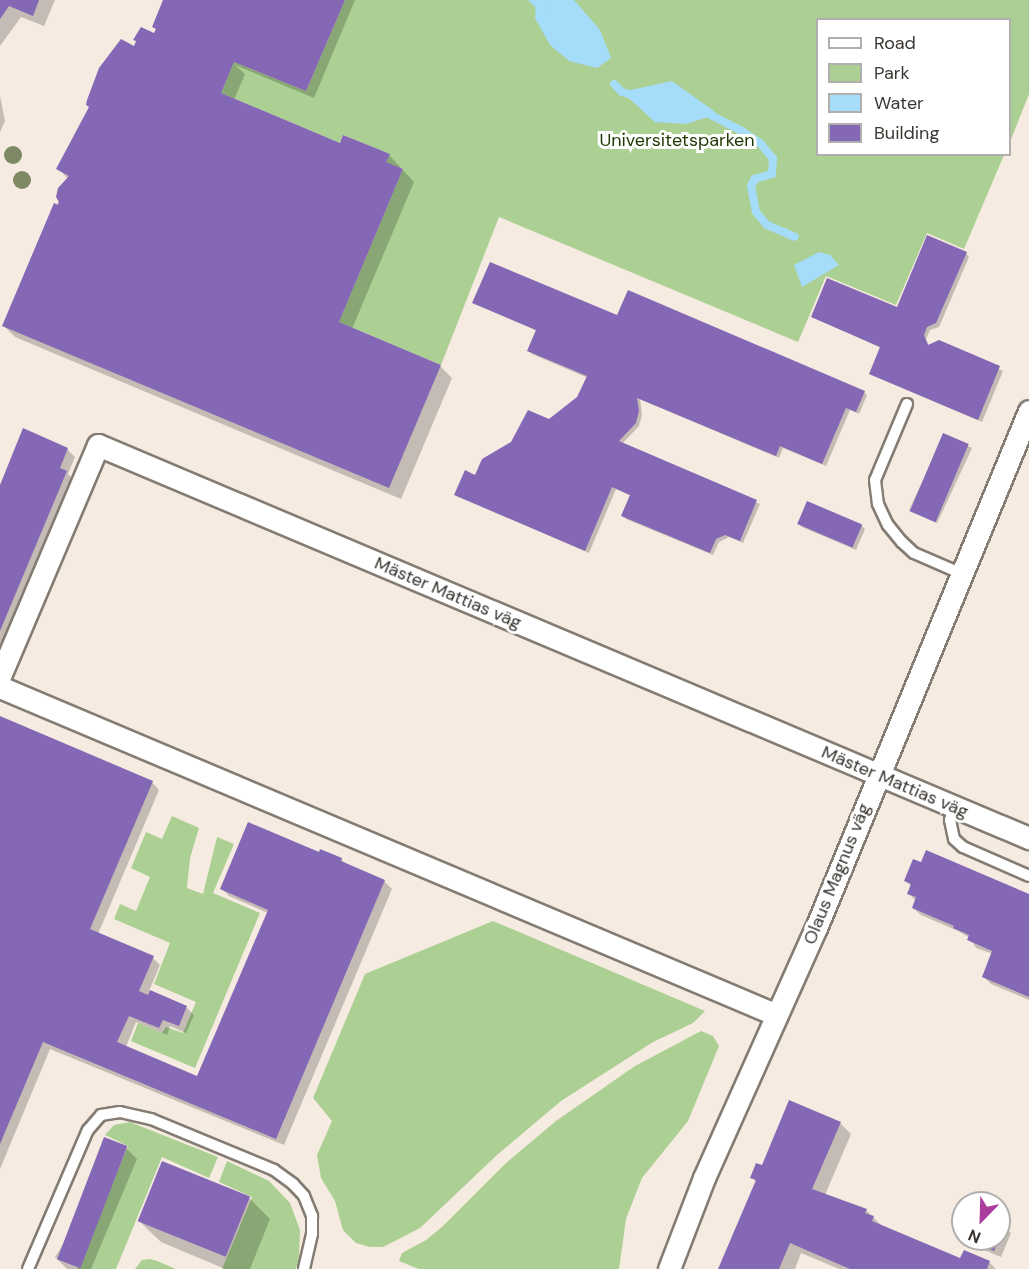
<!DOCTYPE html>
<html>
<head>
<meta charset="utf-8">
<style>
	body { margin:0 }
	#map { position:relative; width:1029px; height:1269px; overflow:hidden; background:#f5ebe1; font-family:"DM Sans",sans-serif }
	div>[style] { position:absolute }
	.green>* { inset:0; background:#acd093 }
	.water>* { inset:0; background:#a5dcfa }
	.shadow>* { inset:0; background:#0003; transform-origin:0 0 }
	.stream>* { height:8px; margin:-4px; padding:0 4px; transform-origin:4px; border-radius:4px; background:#a5dcfa }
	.building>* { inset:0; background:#8568b5; transform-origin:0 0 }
	.roads { filter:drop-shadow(2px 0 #847c72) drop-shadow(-2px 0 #847c72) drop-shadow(0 2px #847c72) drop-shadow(0 -2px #847c72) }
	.lane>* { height:10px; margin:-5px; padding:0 5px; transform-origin:5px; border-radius:5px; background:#fff }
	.street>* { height:21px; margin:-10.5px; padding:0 10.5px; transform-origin:10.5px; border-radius:10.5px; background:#fff }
	.trees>* { width:18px; height:18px; margin:-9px; border-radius:50%; background:#7e8865 }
	span { translate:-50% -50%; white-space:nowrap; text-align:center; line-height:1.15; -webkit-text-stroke:6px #fff; paint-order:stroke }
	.park-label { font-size:18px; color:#1c3700 }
	.street-label { font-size:18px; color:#3a3632 }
	.legend { position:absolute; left:816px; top:18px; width:195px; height:138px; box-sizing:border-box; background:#fff; border:2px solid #b0afad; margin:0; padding:8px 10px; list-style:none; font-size:18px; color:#3a3632 }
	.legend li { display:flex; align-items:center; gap:12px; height:30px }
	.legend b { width:30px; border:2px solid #b0afad }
	.north { position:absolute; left:951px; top:1191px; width:60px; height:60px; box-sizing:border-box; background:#fff; border:2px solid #b0afad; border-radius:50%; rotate:203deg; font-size:16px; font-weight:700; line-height:24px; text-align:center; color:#3a3632 }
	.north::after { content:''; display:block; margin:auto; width:21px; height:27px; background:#aa3d9d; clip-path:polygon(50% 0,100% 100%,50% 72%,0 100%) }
</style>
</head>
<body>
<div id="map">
	<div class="green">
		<i style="clip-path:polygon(345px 0,1029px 0,1029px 94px,1010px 142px,1010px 20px,818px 20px,818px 154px,1004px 155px,964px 249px,927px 233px,896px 305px,826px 276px,798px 342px,499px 217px,441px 365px,339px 322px,403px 169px,386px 162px,389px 154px,343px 135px,340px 143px,221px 93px,234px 62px,306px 91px)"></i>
		<i style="clip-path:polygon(172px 816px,199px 828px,190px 858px,187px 888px,203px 894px,217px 837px,234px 844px,213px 893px,260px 913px,195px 1068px,131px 1041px,138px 1023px,162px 1033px,166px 1027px,183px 1033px,196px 1002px,154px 984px,170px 943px,114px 919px,120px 904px,136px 911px,150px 877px,131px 868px,146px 832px,162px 839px)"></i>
		<i style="clip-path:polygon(493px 921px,705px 1011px,693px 1023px,653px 1042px,561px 1101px,497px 1155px,420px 1228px,383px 1247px,370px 1247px,356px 1243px,343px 1230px,335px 1201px,321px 1178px,317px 1155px,332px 1121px,313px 1098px,365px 974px)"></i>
		<i style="clip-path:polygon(701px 1031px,713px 1036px,719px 1046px,688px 1121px,642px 1178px,626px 1219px,619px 1269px,419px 1269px,399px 1261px,402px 1253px,426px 1240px,442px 1227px,506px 1163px,556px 1121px,635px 1066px)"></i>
		<i style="clip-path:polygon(130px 1122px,218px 1157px,209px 1178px,162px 1157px,116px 1269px,77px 1269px,128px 1146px,105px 1135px,114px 1125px)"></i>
		<i style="clip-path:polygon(227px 1161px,269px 1181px,290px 1203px,300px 1230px,299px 1258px,296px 1269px,222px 1269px,252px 1197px,219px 1182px)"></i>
		<i style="clip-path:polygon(150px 1259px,157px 1261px,176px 1269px,135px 1269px,142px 1260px)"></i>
	</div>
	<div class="water">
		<i style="clip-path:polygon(539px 0,574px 0,600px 30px,611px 58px,597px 68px,569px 61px,550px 45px,535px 18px,536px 2px)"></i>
		<i style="clip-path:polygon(672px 81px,714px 111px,714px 115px,686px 124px,655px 122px,622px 92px)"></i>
		<i style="clip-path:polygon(819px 252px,830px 255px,839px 265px,802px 287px,794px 265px)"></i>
	</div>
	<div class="shadow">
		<i style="clip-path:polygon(0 0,55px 0,44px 26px,21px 17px,0 46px)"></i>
		<i style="clip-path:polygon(165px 0,355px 0,314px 98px,235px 65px,245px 74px,234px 100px,340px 145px,389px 155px,414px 182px,352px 329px,440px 366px,452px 378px,401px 499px,15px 337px,4px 326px,68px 179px,58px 168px,135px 48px,154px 35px)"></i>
		<i style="clip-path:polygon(0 96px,5px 121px,0 132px)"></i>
		<i style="clip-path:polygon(966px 253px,969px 257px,939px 327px,930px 330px,926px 339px,929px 346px,939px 341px,1003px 371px,982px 422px,874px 376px,871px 373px,881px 348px,812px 316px,898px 309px)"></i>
		<i style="clip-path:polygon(474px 303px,618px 317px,864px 392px,867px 395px,859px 414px,850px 410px,826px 466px,783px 448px,779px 458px,640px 399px,642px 415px,639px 426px,622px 444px,760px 504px,743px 543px,729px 537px,719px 542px,713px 555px,626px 519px,623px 515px,631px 496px,616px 489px,589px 553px,456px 495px,578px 398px,588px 378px,532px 354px,529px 351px,537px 331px)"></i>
		<i style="left:944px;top:435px;width:31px;height:83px;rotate:25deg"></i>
		<i style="clip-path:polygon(67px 449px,75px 457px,68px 474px,74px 480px,3px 649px,0 648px,0 489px)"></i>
		<i style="clip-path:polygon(807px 503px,862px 526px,865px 529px,856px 550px,802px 527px,799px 524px)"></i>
		<i style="clip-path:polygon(0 718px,152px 782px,159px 790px,98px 934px,153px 958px,160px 965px,149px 991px,186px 1007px,194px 1015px,186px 1033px,170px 1026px,167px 1035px,136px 1022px,126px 1047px,198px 1078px,268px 913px,229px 896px,222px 889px,320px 854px,341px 859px,347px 865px,384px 881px,392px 889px,284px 1145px,50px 1049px,0 1169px)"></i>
		<i style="clip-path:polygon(906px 881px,1029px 895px,1029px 1000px,991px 984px,983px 976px,993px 954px,976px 948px,970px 938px,958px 931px,921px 915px,913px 908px,916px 901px,909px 894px,912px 887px)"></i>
		<i style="clip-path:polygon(840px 1123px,851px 1134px,825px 1195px,866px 1210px,882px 1226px,961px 1260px,989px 1262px,996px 1269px,839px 1269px,801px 1253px,795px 1269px,720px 1269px,756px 1182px,752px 1177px,763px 1167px)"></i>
		<i style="clip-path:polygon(126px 1148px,137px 1159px,91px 1269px,67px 1269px,55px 1257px)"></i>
		<i style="clip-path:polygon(249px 1198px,270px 1219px,250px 1269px,225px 1269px,161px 1242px,139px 1221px)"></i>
		<i style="clip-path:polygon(999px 1223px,1011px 1233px,1001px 1257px,977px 1247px,969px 1240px,999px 1239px)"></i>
	</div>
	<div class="stream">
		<i style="left:533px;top:0;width:14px;rotate:39deg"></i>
		<i style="left:614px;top:84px;width:11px;rotate:45deg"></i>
		<i style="left:622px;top:92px;width:10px;rotate:17deg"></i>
		<i style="left:705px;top:112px;width:42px;rotate:27.2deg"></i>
		<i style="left:742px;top:131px;width:23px;rotate:34deg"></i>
		<i style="left:761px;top:144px;width:19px;rotate:51deg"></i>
		<i style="left:773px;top:159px;width:15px;rotate:94deg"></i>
		<i style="left:772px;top:174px;width:18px;rotate:164deg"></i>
		<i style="left:755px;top:179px;width:8px;rotate:120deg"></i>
		<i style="left:751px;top:186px;width:26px;rotate:79deg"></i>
		<i style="left:756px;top:212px;width:17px;rotate:50deg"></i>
		<i style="left:767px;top:225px;width:30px;rotate:23deg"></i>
	</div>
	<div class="building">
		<i style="clip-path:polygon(0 0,39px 0,33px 16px,9px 6px,0 19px)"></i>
		<i style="clip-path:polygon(163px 0,345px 0,306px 91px,234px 62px,221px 93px,340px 143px,343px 135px,390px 154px,386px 162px,403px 169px,339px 322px,441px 365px,389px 488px,2px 326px,54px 203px,58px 205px,59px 202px,56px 197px,58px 188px,69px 176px,56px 169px,89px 107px,86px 105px,87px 100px,99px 68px,121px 39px,134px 46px,136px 41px,133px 40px,141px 27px,154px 33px,156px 29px,152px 27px)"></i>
		<i style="clip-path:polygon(927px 235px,967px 252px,936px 323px,927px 327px,924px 335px,928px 345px,939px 340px,1000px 366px,978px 420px,869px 374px,880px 347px,811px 317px,827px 278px,897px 307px)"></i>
		<i style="clip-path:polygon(490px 262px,617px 315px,628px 290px,865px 391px,856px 412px,846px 408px,822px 464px,780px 446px,776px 456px,637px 398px,639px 411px,636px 423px,619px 441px,757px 500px,740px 541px,725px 535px,716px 539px,710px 553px,621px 516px,630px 495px,612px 487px,585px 551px,454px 495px,465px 470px,475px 475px,482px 459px,511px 442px,528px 410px,549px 419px,577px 397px,587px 376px,527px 351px,536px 330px,472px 303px)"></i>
		<i style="clip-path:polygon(23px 428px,68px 448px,60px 468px,67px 471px,0 631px,0 485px)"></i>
		<i style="left:943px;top:433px;width:28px;height:85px;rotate:23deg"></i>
		<i style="left:807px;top:501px;width:60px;height:25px;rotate:23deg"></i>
		<i style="clip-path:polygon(0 716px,153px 781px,90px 929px,154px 956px,139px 991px,148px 995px,150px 990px,187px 1006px,179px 1026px,163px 1020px,159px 1028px,129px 1016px,117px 1042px,197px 1076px,268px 910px,220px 889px,248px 822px,319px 852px,320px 849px,342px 858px,341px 861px,385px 880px,276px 1139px,43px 1042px,0 1144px)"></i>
		<i style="clip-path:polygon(926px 850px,1029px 894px,1029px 997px,982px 977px,992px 951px,967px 940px,969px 935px,953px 928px,954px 926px,912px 908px,916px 897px,907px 894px,911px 884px,904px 881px,913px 859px,921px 862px)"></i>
		<i style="clip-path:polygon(789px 1100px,841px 1122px,812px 1189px,867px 1209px,865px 1213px,874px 1216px,872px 1221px,960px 1258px,964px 1250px,990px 1261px,987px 1269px,850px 1269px,790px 1243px,779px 1269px,718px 1269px,756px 1180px,750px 1178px,756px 1163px,762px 1165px)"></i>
		<i style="left:104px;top:1137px;width:25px;height:131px;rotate:21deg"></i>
		<i style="left:162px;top:1161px;width:95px;height:65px;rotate:22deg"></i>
		<i style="clip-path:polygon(964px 1239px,999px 1239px,994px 1251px)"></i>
	</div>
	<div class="roads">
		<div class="lane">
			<i style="left:907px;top:404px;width:82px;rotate:112.8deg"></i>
			<i style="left:875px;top:480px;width:24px;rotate:83deg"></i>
			<i style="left:878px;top:504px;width:23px;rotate:65deg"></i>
			<i style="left:888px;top:525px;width:22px;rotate:51deg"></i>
			<i style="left:902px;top:542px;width:16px;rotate:43deg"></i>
			<i style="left:914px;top:553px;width:50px;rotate:23.5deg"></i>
			<i style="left:954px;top:807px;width:14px;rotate:107deg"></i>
			<i style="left:950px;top:820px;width:19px;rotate:78deg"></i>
			<i style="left:954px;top:839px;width:12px;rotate:42deg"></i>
			<i style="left:963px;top:847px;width:72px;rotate:23.7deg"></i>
			<i style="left:28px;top:1269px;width:151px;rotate:-66.7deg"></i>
			<i style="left:88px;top:1130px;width:20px;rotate:-49deg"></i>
			<i style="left:101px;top:1115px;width:19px;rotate:-9deg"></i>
			<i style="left:120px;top:1112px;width:32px;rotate:13deg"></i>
			<i style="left:151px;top:1119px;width:133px;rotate:22.5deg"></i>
			<i style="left:274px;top:1170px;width:24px;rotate:36deg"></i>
			<i style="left:293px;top:1184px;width:16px;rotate:47deg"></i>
			<i style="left:304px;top:1196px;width:22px;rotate:68deg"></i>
			<i style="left:312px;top:1216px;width:18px;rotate:90deg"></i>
			<i style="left:312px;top:1234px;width:36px;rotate:103deg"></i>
		</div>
		<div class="street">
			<i style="left:0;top:676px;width:251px;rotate:-67deg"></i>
			<i style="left:98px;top:445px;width:1011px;rotate:22.89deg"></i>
			<i style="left:0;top:687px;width:843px;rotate:22.89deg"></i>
			<i style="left:669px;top:1269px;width:97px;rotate:-69deg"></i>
			<i style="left:704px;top:1178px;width:274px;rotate:-65.9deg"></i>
			<i style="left:816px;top:928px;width:559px;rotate:-67.61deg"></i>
		</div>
	</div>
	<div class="trees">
		<i style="left:13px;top:155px"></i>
		<i style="left:22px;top:180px"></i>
	</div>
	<div class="park-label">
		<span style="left:677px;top:140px">Universitetsparken</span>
	</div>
	<div class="street-label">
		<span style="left:448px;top:593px;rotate:23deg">Mäster Mattias väg</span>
		<span style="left:895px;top:782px;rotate:23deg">Mäster Mattias väg</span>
		<span style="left:837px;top:874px;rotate:-68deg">Olaus Magnus väg</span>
	</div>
	<ul class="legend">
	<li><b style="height:8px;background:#fff"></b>Road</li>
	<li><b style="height:16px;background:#acd093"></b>Park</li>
	<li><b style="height:16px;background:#a5dcfa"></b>Water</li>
	<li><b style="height:16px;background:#8568b5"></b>Building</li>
	</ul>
	<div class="north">N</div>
</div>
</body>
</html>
